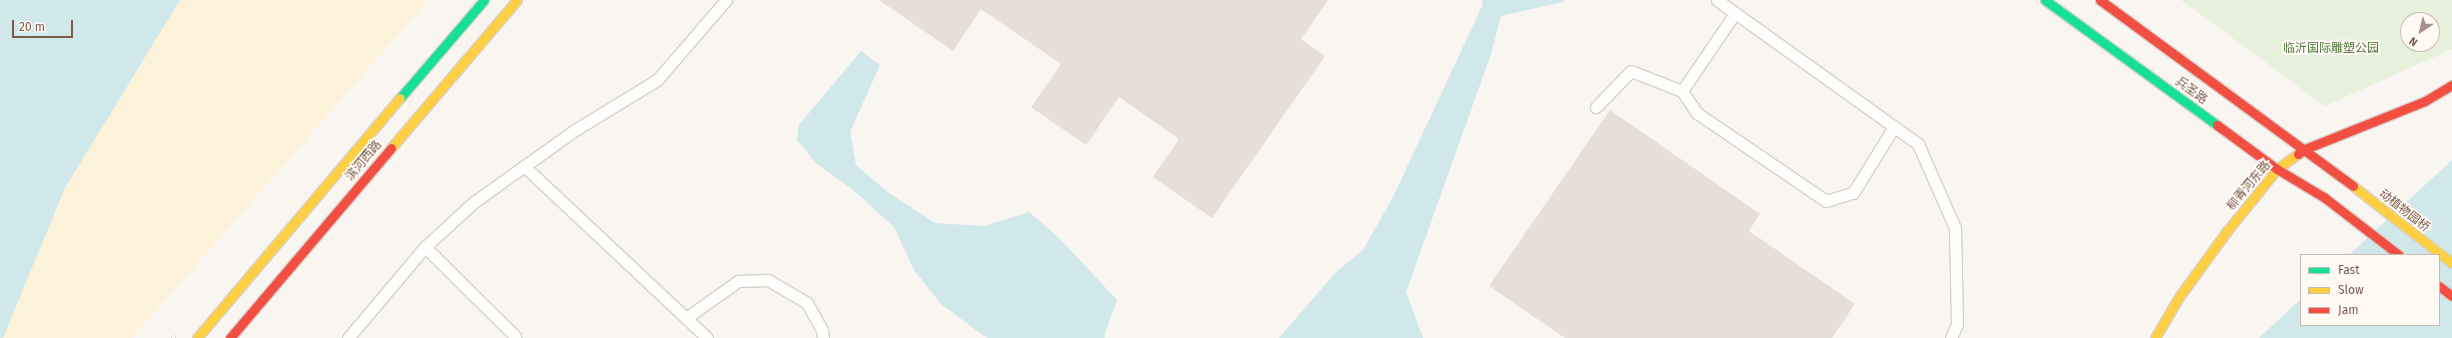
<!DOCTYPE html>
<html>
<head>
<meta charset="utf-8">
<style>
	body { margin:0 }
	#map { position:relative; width:2452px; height:338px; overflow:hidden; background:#f9f5f0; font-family:"Fira Sans","Noto Sans SC",sans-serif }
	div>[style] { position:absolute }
	.green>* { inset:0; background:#e7f0db }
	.sand>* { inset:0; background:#fbf2d9 }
	.water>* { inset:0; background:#d0e8ea }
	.building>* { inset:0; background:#e6ded7 }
	.path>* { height:2.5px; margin-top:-1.25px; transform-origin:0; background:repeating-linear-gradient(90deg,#dcd5d0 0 1px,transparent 0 4px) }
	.roads { filter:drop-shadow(1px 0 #d7d1cb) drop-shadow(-1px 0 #d7d1cb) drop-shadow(0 1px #d7d1cb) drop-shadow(0 -1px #d7d1cb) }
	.lane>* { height:11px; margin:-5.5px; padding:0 5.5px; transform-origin:5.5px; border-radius:5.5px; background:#fefefd }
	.fast>* { height:9px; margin:-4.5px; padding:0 4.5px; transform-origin:4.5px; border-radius:4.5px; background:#16e098 }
	.slow>* { height:9px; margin:-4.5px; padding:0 4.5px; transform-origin:4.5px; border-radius:4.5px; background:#ffcf43 }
	.jam>* { height:9px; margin:-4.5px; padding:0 4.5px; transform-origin:4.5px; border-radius:4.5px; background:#f24e42 }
	span { translate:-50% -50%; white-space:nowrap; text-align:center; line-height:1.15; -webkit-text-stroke:4px #fffaf3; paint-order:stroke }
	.park-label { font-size:12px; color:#537a41 }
	.street-label { font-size:12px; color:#7a5c4d }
	.legend { position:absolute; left:2300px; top:254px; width:140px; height:72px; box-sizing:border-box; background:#fffaf3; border:1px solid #cabbb1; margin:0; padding:5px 7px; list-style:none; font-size:12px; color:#7a5c4d }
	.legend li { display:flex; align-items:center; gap:8px; height:20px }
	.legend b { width:20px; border:1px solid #cabbb1 }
	.north { position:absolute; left:2400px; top:12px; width:40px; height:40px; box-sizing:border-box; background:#fffaf3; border:1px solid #cabbb1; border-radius:50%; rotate:215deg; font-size:11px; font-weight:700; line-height:16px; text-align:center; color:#7a5c4d }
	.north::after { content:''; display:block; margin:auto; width:14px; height:18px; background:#a69286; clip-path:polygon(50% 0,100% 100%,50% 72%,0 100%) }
	.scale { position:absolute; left:12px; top:20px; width:61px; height:18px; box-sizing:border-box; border:2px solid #7a5c4d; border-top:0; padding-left:5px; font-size:12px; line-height:14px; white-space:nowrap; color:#7a5c4d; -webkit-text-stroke:3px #fffaf3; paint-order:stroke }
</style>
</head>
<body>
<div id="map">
	<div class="green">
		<i style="clip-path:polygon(evenodd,2181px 0,2452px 0,2452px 49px,2325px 106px,2181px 0,2408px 20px,2432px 20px,2432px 44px,2408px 44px,2408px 20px)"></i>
	</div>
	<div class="sand">
		<i style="clip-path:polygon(180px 0,428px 0,132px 338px,3px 338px,65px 188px)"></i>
	</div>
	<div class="water">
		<i style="clip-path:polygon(0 0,180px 0,65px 188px,3px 338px,0 338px)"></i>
		<i style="clip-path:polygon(1482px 0,1564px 0,1563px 2px,1501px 16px,1491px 54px,1406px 292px,1423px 338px,1279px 338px,1336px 272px,1363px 250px,1393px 197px,1483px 4px)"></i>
		<i style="clip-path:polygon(861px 51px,880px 65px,850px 132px,856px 165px,889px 193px,935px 223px,984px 226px,1029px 212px,1059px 238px,1117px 300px,1104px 336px,1105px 338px,988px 338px,984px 336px,941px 304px,914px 270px,894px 227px,853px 190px,816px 163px,797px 140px,799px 125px)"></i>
		<i style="clip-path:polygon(2452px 160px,2452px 338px,2259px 338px,2301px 299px,2301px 325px,2439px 325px,2439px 255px,2349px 255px)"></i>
	</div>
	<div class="building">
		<i style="clip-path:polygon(879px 0,1328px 0,1301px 39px,1325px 56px,1212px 218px,1153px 177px,1179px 139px,1119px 97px,1086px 145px,1031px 107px,1061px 64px,981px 9px,953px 51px)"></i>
		<i style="clip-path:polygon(1610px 110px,1760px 214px,1749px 231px,1855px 304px,1832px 338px,1565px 338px,1489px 286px)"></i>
	</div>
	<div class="path">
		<i style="left:171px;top:338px;width:6px;rotate:-31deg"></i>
	</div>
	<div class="roads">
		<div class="lane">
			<i style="left:1717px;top:0;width:247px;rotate:35.6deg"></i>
			<i style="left:1918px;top:144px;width:92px;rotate:66.2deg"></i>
			<i style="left:1955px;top:228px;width:96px;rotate:88.8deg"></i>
			<i style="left:1957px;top:324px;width:15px;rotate:113deg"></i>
			<i style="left:1735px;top:13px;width:94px;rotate:124.2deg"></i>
			<i style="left:1682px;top:91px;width:27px;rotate:56deg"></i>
			<i style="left:1697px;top:113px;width:156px;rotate:34.3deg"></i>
			<i style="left:1826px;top:201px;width:28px;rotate:-17deg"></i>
			<i style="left:1853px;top:193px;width:78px;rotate:-58.2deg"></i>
			<i style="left:1596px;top:107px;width:50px;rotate:-45.8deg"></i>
			<i style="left:1631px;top:71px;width:55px;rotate:21.4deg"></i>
			<i style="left:524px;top:166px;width:251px;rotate:43.2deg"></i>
			<i style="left:425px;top:247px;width:127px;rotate:44.7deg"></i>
			<i style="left:686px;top:318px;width:64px;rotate:-35.4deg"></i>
			<i style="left:738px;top:281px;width:30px;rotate:-2deg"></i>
			<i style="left:768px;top:280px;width:45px;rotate:30.5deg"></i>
			<i style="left:807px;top:303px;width:31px;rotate:61deg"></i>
			<i style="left:822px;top:330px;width:8px;rotate:83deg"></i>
			<i style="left:348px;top:338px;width:119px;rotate:-49.8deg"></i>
			<i style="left:425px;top:247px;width:67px;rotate:-42.6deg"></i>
			<i style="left:474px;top:202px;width:124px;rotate:-35.5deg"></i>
			<i style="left:575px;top:130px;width:96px;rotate:-31.4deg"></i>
			<i style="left:657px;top:80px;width:106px;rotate:-49.2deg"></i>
		</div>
		<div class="fast">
			<i style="left:2045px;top:0;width:213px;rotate:36deg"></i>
			<i style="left:400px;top:98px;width:129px;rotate:-49.4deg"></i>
		</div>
		<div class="slow">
			<i style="left:391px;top:148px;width:194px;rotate:-49.6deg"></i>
			<i style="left:2353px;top:186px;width:125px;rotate:37.9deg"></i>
			<i style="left:197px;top:338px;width:314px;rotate:-49.8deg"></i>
			<i style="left:2155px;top:338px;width:48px;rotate:-59.7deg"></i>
			<i style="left:2179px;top:297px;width:82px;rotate:-54deg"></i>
			<i style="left:2227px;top:231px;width:80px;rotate:-51.1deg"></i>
			<i style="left:2277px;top:169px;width:26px;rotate:-36deg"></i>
		</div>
		<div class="jam">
			<i style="left:2100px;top:0;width:314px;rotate:36.3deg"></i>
			<i style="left:2217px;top:125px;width:74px;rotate:36.3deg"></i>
			<i style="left:2277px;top:169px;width:56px;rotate:31.1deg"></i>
			<i style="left:2325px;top:198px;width:93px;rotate:37.6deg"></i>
			<i style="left:2298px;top:154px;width:9px;rotate:-36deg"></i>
			<i style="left:2305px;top:149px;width:129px;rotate:-21.8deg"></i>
			<i style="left:2425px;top:101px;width:31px;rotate:-31deg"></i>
			<i style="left:2439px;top:286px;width:16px;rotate:38deg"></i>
			<i style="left:230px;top:338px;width:249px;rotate:-49.7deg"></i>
		</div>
	</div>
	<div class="park-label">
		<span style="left:2331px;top:49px">临沂国际雕塑公园</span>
	</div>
	<div class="street-label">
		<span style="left:2191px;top:91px;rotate:36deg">兵圣路</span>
		<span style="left:364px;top:161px;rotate:-50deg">滨河西路</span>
		<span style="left:2249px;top:186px;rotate:-50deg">柳青河东路</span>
		<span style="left:2404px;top:211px;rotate:38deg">动植物园桥</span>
	</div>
	<ul class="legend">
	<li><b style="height:5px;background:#16e098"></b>Fast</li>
	<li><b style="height:5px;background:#ffcf43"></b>Slow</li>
	<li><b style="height:5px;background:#f24e42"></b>Jam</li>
	</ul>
	<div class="north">N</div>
	<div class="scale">20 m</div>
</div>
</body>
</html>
